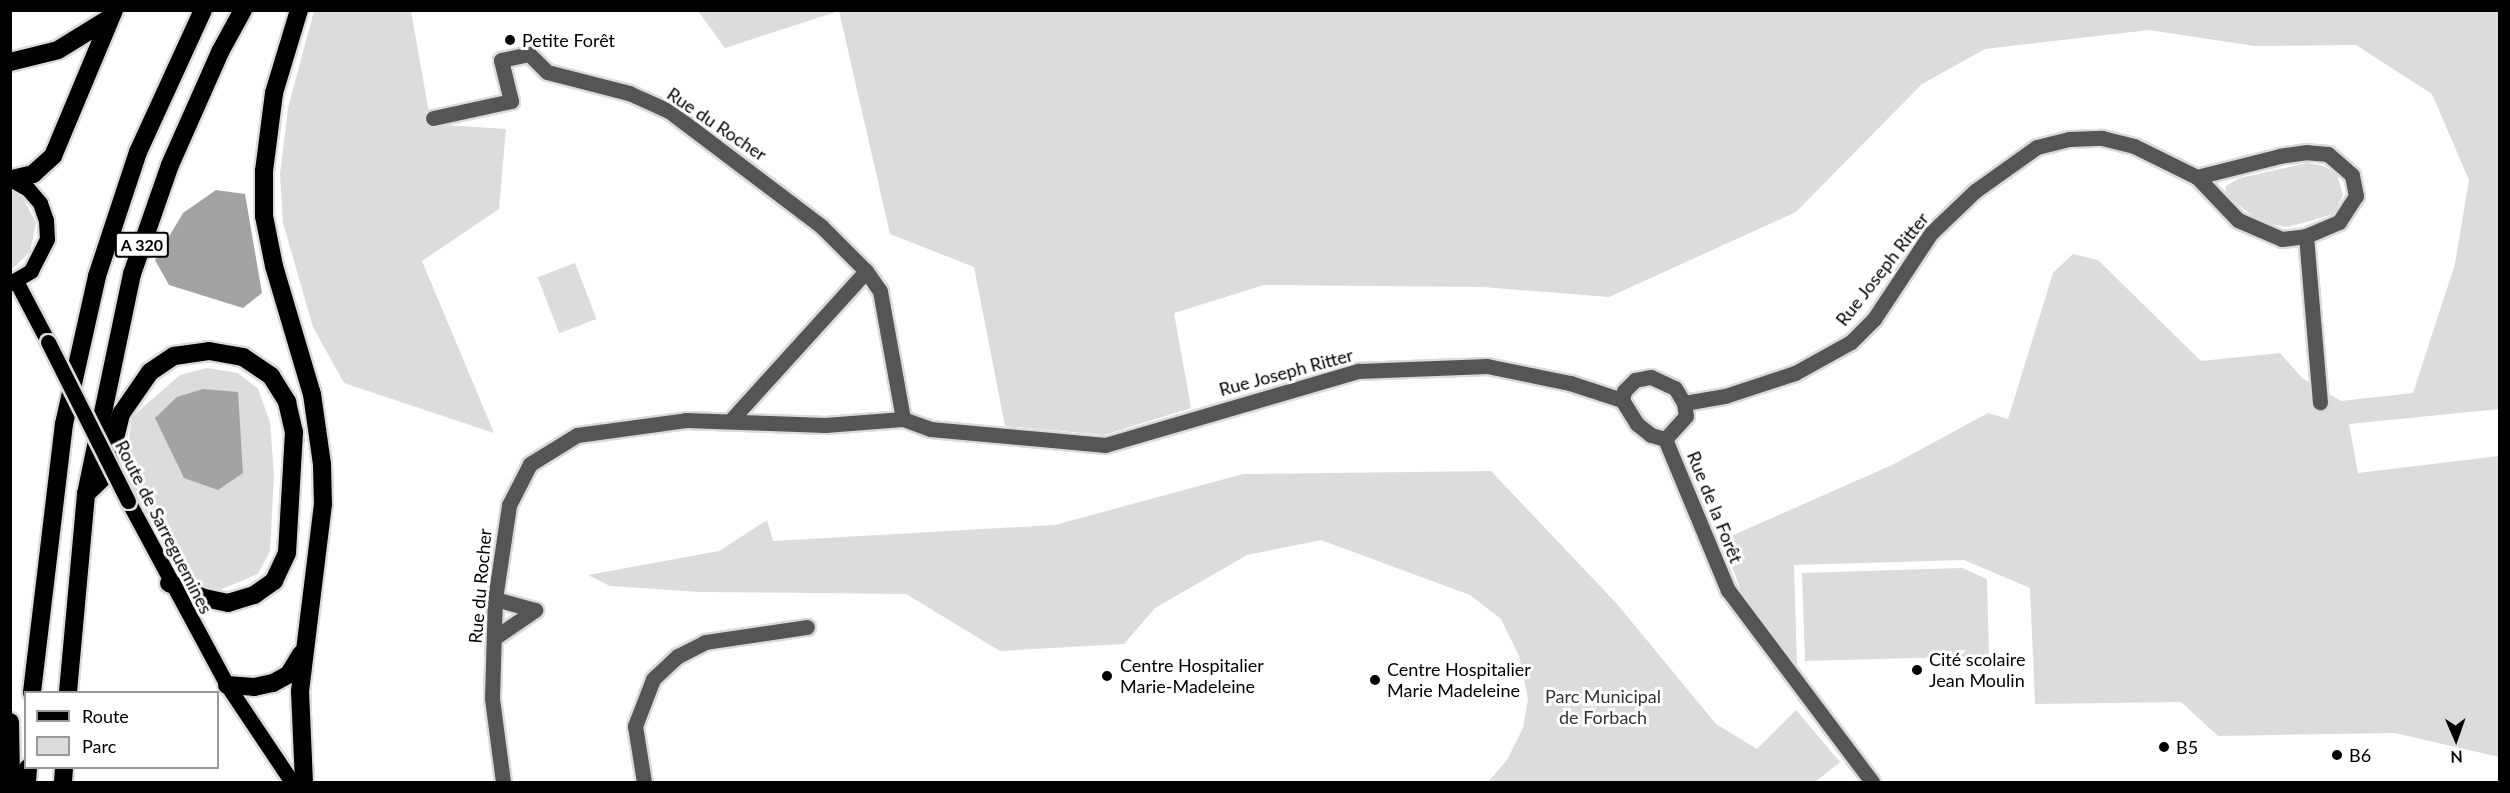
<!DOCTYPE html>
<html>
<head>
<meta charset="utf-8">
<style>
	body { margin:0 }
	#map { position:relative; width:2510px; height:793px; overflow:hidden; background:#fff; font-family:Lato,sans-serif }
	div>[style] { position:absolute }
	.green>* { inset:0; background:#dcdcdc; transform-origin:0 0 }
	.water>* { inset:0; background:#a3a3a3 }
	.roads { filter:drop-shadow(2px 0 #dbdbdb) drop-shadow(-2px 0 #dbdbdb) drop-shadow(0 2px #dbdbdb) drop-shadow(0 -2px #dbdbdb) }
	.minor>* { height:15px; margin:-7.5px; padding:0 7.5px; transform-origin:7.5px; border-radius:7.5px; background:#555 }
	.major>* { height:15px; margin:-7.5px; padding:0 7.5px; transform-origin:7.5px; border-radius:7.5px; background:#000 }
	.highway>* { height:18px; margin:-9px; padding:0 9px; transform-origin:9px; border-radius:9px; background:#000 }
	.bridges { filter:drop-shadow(2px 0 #dbdbdb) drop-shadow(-2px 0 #dbdbdb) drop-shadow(0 2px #dbdbdb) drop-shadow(0 -2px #dbdbdb) }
	.major-bridge>* { height:15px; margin:-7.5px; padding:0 7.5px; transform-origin:7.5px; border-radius:7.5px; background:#000 }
	.dots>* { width:16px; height:16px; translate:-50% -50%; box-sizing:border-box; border:3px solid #fff; border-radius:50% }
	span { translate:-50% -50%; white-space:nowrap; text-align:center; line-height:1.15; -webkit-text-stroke:6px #fff; paint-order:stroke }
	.shield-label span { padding:2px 4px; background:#fff; border:2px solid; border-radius:4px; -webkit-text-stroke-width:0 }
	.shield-label { font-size:16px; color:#000; font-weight:700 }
	.poi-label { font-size:18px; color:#000 }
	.left { translate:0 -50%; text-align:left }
	.street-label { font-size:18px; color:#000 }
	.park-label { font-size:18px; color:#333 }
	.frame { position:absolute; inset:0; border:12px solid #000; pointer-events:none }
	.legend { position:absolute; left:24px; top:691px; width:195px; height:78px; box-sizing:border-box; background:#fff; border:2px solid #999; margin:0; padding:8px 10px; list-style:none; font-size:18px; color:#000 }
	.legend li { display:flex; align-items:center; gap:12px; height:30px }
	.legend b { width:30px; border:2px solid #999 }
	.north { position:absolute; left:2426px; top:709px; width:60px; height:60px; -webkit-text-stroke:4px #fff; paint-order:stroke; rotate:178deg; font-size:16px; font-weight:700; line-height:24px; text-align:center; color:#000 }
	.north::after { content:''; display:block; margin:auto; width:21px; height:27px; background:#000; clip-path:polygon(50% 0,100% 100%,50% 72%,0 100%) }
</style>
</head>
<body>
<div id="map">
	<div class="green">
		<i style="clip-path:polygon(314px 11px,411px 11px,431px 124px,506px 129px,499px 209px,422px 261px,494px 433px,344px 383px,313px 327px,283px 223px,280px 174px,288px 108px)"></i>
		<i style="clip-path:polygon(698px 11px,2499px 11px,2499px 409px,2349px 424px,2358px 473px,2499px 456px,2499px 757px,2395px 733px,2218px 736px,2181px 702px,2035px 704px,2030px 588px,1964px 560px,1794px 565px,1797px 666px,1743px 596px,1722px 540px,1892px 465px,1988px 413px,2008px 419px,2053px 273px,2073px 254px,2098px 260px,2201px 361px,2280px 353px,2302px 378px,2341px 401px,2413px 393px,2455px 264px,2469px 180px,2432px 94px,2356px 45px,2255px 46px,2149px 30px,1985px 49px,1922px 84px,1796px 212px,1609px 297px,1483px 287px,1264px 285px,1174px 313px,1191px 408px,1104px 435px,1005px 426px,974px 267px,890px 234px,839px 11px,725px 48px)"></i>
		<i style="clip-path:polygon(2307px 163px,2324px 166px,2337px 175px,2343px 195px,2334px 214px,2288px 227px,2261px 222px,2225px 195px,2226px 186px,2240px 178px)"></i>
		<i style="clip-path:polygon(11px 189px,23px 198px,36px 223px,30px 252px,11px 270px)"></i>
		<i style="left:575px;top:263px;width:60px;height:40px;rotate:69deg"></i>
		<i style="clip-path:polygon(207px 368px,238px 373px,258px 389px,270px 422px,274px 475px,270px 551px,258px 574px,215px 592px,184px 579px,124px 474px,132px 417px,180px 375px)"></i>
		<i style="clip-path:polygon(1491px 471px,1617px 604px,1716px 724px,1757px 749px,1796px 710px,1840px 762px,1815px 782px,1488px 782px,1507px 760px,1523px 728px,1528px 699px,1519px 656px,1501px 619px,1470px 595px,1321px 540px,1247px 555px,1155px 608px,1124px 644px,1000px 651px,906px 594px,700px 592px,610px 586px,588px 575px,719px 551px,767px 520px,773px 541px,1055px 525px,1243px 474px)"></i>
		<i style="clip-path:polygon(1962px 568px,1987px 579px,1989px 656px,1805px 661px,1802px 573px)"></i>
	</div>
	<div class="water">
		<i style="clip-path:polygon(216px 190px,245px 194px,262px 293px,243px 308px,169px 285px,155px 260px,183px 213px)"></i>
		<i style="clip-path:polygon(203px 389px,238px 392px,243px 473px,218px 490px,184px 478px,155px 418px,177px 397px)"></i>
	</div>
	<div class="roads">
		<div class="minor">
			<i style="left:433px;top:118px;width:80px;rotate:-12.3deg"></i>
			<i style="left:511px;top:101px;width:42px;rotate:-103.7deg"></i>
			<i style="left:501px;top:60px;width:29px;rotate:-12deg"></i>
			<i style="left:529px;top:54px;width:25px;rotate:45deg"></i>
			<i style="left:547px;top:72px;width:85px;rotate:14.4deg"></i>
			<i style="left:629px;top:93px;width:44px;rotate:24.2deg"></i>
			<i style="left:669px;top:111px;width:191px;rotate:37.1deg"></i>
			<i style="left:821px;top:226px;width:64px;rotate:45deg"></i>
			<i style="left:866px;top:271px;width:24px;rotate:55deg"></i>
			<i style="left:880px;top:291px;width:130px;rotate:79.8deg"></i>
			<i style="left:2306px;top:236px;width:167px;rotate:85.2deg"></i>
			<i style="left:1651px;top:377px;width:26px;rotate:25deg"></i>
			<i style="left:1675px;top:388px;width:17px;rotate:59deg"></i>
			<i style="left:1684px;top:403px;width:13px;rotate:81deg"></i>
			<i style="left:1686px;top:416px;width:31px;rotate:132deg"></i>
			<i style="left:1665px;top:439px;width:15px;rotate:-164deg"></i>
			<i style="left:1651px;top:435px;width:18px;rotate:-142deg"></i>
			<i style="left:1637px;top:424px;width:28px;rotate:-122deg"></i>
			<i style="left:1622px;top:400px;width:9px;rotate:-77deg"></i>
			<i style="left:1624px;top:391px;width:16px;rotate:-45deg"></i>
			<i style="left:1635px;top:380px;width:16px;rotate:-11deg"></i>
			<i style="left:1684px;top:403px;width:42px;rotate:-9.7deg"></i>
			<i style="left:1725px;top:396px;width:74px;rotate:-18.2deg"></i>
			<i style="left:1795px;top:373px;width:64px;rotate:-29deg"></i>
			<i style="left:1851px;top:342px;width:33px;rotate:-45deg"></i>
			<i style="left:1874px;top:319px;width:103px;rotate:-56.5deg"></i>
			<i style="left:1931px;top:233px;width:61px;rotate:-43.7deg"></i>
			<i style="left:1975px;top:191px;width:76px;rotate:-35.4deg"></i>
			<i style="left:2037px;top:147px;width:33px;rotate:-14deg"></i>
			<i style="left:2069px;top:139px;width:33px;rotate:-2deg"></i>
			<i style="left:2102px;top:138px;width:33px;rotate:14deg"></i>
			<i style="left:2134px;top:146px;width:70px;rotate:26.2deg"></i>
			<i style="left:2197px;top:177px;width:59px;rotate:46.4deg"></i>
			<i style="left:2238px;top:220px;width:48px;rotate:23.4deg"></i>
			<i style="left:2282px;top:239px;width:24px;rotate:-7deg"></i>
			<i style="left:2306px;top:236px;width:36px;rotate:-23deg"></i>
			<i style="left:2339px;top:222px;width:31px;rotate:-57deg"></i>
			<i style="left:2356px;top:196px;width:21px;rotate:-101deg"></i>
			<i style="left:2352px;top:175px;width:32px;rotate:-139deg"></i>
			<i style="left:2328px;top:154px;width:21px;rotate:-175deg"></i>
			<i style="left:2307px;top:152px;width:27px;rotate:172deg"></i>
			<i style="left:2280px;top:156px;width:86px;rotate:165.8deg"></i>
			<i style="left:731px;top:420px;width:201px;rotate:-47.8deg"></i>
			<i style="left:1665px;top:439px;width:164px;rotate:67.4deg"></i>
			<i style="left:1728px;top:590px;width:240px;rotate:53.1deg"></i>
			<i style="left:495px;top:599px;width:41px;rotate:15.4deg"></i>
			<i style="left:494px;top:638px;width:50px;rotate:-34.3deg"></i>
			<i style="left:503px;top:782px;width:85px;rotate:-97.5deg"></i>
			<i style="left:492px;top:698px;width:99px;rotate:-88.3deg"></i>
			<i style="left:495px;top:599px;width:95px;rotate:-81.5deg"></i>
			<i style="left:509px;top:505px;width:46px;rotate:-62.9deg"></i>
			<i style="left:530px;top:464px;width:55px;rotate:-31.7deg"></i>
			<i style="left:577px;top:435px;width:110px;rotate:-7.8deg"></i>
			<i style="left:686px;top:420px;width:139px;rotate:2.1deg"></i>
			<i style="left:825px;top:425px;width:78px;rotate:-4.4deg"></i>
			<i style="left:903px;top:419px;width:29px;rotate:20deg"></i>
			<i style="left:930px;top:429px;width:176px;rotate:5.2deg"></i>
			<i style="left:1105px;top:445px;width:264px;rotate:-16.3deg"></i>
			<i style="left:1358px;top:371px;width:129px;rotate:-2.2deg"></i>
			<i style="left:1487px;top:366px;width:85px;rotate:11.6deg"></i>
			<i style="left:1570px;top:383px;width:55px;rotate:18.1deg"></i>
			<i style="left:644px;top:782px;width:57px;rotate:-99.1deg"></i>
			<i style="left:635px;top:726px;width:50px;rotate:-69deg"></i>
			<i style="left:653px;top:679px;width:34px;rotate:-43deg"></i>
			<i style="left:678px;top:656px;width:30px;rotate:-27deg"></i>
			<i style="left:705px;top:642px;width:103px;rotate:-8.4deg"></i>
		</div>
		<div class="major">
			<i style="left:10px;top:179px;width:21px;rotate:29deg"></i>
			<i style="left:28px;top:189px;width:18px;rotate:49deg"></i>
			<i style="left:40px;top:203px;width:18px;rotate:71deg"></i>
			<i style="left:46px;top:220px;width:19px;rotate:87deg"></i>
			<i style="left:47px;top:239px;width:36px;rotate:117deg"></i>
			<i style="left:31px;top:271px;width:24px;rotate:150deg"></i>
			<i style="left:16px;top:281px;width:69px;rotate:62.3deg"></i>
			<i style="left:128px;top:501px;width:209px;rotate:61.7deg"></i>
			<i style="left:227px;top:685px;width:117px;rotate:56.2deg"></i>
		</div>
		<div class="highway">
			<i style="left:299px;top:10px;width:87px;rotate:106.8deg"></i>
			<i style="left:274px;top:93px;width:79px;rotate:97.3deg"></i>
			<i style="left:264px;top:171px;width:45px;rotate:90deg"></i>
			<i style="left:264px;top:216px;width:51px;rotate:78.7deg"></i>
			<i style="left:274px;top:266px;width:134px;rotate:73.5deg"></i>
			<i style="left:312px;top:394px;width:71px;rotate:81.9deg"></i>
			<i style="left:322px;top:464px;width:40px;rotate:88.6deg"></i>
			<i style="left:323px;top:504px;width:188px;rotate:97deg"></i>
			<i style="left:300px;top:691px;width:91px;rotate:87.5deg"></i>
			<i style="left:10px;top:62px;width:49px;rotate:-14deg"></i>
			<i style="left:58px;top:50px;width:61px;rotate:-31.6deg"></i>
			<i style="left:12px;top:179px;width:22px;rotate:-13deg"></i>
			<i style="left:33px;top:174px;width:27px;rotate:-42deg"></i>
			<i style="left:53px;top:156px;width:158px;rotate:-67.3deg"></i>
			<i style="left:86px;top:494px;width:28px;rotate:-44deg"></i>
			<i style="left:106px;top:475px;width:63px;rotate:-76.2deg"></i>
			<i style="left:121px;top:414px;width:51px;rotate:-55.4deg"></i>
			<i style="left:150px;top:372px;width:29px;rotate:-34deg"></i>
			<i style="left:174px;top:356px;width:35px;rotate:-8deg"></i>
			<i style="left:209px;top:351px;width:35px;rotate:10deg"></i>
			<i style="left:243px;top:357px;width:34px;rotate:34deg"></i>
			<i style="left:271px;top:376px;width:31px;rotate:58deg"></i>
			<i style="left:287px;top:402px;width:31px;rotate:77deg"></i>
			<i style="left:294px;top:432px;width:121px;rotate:93.3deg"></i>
			<i style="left:287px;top:553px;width:31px;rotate:115deg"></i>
			<i style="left:274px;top:581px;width:24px;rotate:145deg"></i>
			<i style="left:254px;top:595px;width:27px;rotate:163deg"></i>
			<i style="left:228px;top:603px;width:25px;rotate:-168deg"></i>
			<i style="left:204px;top:598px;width:38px;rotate:-157deg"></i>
			<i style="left:227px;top:685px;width:27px;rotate:4deg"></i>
			<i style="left:254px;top:687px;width:19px;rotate:-12deg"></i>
			<i style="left:273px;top:683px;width:18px;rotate:-29deg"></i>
			<i style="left:289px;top:674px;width:23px;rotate:-59deg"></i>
			<i style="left:32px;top:692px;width:270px;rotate:-83.2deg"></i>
			<i style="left:64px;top:424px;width:152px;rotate:-77.4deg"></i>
			<i style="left:97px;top:276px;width:131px;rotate:-71.7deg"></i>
			<i style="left:138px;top:152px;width:156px;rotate:-65.4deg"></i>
			<i style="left:68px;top:692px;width:199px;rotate:-84.8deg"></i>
			<i style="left:86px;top:494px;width:225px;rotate:-78.2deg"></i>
			<i style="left:132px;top:274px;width:115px;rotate:-70.8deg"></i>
			<i style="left:170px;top:165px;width:124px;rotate:-66.1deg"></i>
			<i style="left:220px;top:52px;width:48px;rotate:-61.3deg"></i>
			<i style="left:10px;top:722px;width:60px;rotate:89deg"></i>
			<i style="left:27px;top:782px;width:14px;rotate:-86deg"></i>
			<i style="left:63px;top:782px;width:14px;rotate:-86deg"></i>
		</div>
	</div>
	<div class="bridges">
		<div class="major-bridge">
			<i style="left:48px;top:342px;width:178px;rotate:63.3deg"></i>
		</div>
	</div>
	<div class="dots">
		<i style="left:510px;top:40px;background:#000"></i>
		<i style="left:1917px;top:670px;background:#000"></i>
		<i style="left:1107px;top:676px;background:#000"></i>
		<i style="left:1375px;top:680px;background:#000"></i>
		<i style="left:2164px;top:747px;background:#000"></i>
		<i style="left:2337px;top:755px;background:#000"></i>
	</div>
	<div class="shield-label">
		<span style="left:142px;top:245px">A 320</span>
	</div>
	<div class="poi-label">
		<span class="left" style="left:522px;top:40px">Petite Forêt</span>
		<span class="left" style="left:1929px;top:670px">Cité scolaire<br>Jean Moulin</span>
		<span class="left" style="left:1120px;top:676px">Centre Hospitalier<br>Marie-Madeleine</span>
		<span class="left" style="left:1387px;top:680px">Centre Hospitalier<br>Marie Madeleine</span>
		<span class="left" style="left:2176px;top:747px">B5</span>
		<span class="left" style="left:2349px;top:755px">B6</span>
	</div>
	<div class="street-label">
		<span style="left:717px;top:124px;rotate:34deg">Rue du Rocher</span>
		<span style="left:1882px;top:269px;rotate:-52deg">Rue Joseph Ritter</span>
		<span style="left:1286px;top:372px;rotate:-15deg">Rue Joseph Ritter</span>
		<span style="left:1715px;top:507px;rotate:68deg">Rue de la Forêt</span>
		<span style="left:164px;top:527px;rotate:63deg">Route de Sarreguemines</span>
		<span style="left:480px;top:586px;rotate:-85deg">Rue du Rocher</span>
	</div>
	<div class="park-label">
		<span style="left:1603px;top:707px">Parc Municipal<br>de Forbach</span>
	</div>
	<div class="frame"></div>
	<ul class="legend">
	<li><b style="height:8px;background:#000"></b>Route</li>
	<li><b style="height:16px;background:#dcdcdc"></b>Parc</li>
	</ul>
	<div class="north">N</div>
</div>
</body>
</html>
